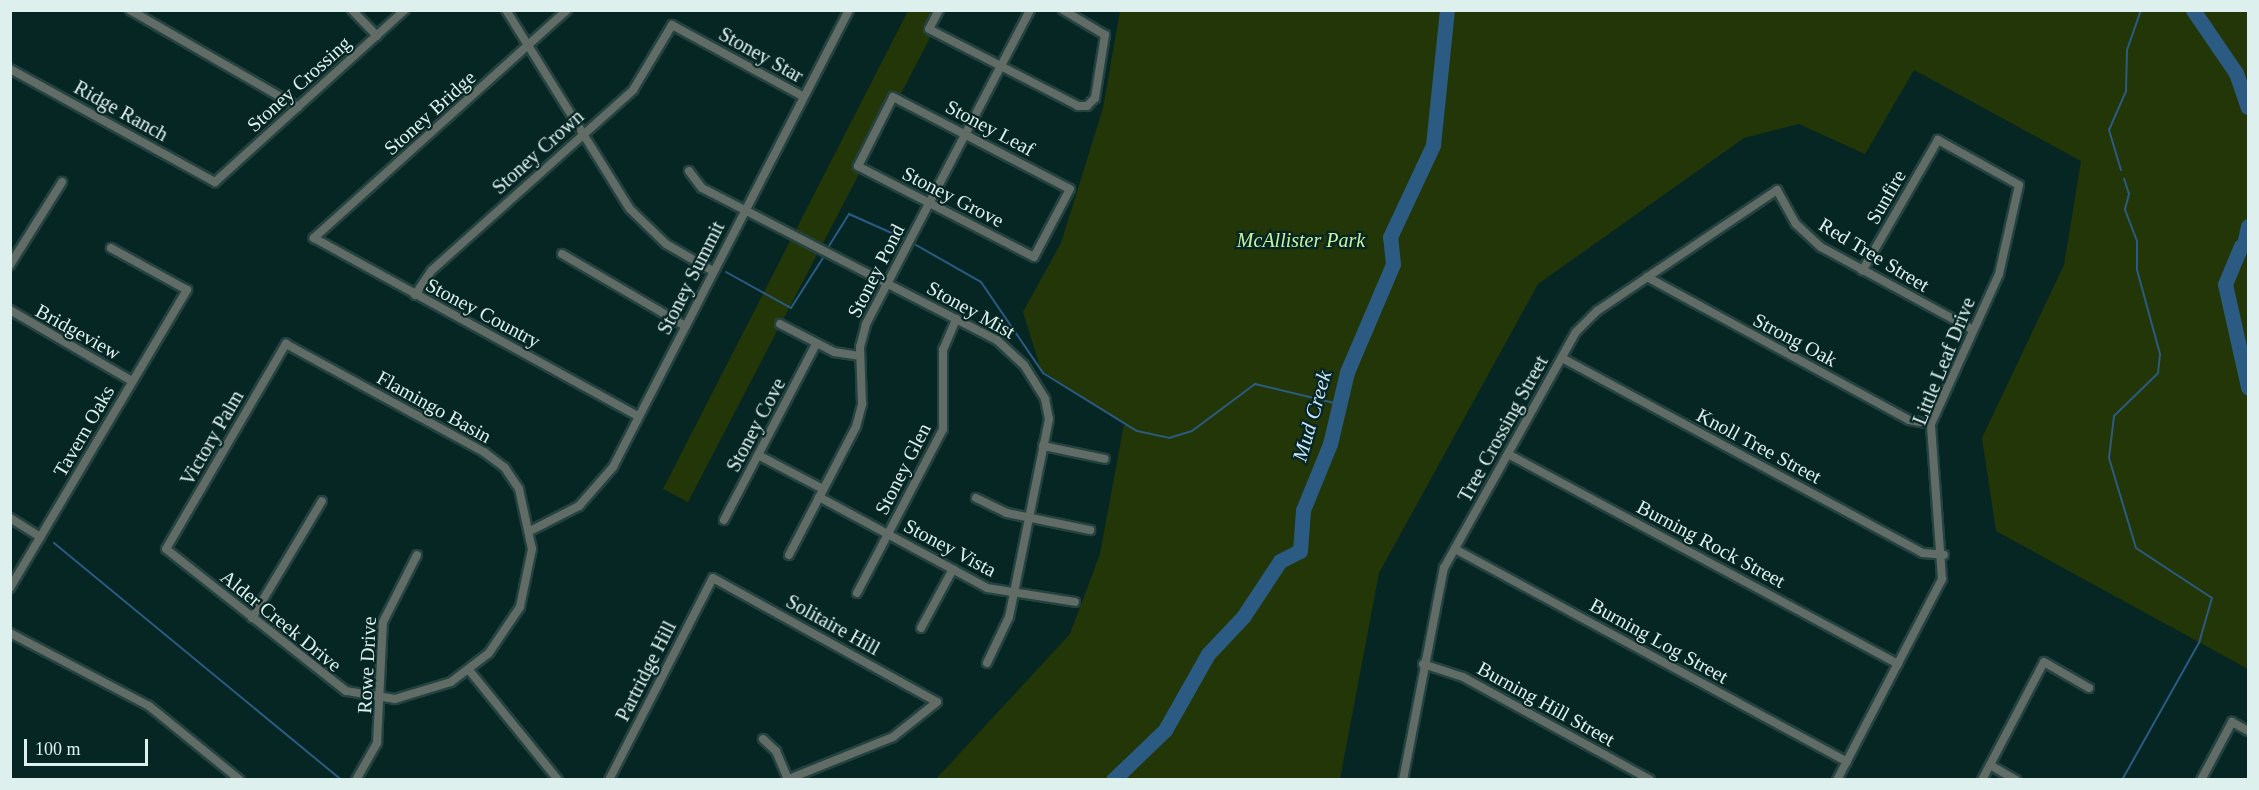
<!DOCTYPE html>
<html>
<head>
<meta charset="utf-8">
<style>
	body { margin:0 }
	#map { position:relative; width:2259px; height:790px; overflow:hidden; background:#062624; font-family:Georgia,serif }
	div>[style] { position:absolute }
	.green>* { inset:0; background:#233607 }
	.stream>* { height:2px; margin:-1px; padding:0 1px; transform-origin:1px; border-radius:1px; background:#2b5b83 }
	.river>* { height:15px; margin:-7.5px; padding:0 7.5px; transform-origin:7.5px; border-radius:7.5px; background:#2b5b83 }
	.roads { filter:drop-shadow(2px 0 #244240) drop-shadow(-2px 0 #244240) drop-shadow(0 2px #244240) drop-shadow(0 -2px #244240) }
	.street>* { height:8px; margin:-4px; padding:0 4px; transform-origin:4px; border-radius:4px; background:#626c66 }
	span { translate:-50% -50%; white-space:nowrap; text-align:center; line-height:1.15; -webkit-text-stroke:4.5px #062624; paint-order:stroke }
	.street-label { font-size:20px; color:#def0ee }
	.park-label { font-size:20px; color:#cbf3a2; font-style:italic }
	.water-label { font-size:21px; color:#cae6ff; font-style:italic }
	.frame { position:absolute; inset:0; border:12px solid #def0ee; pointer-events:none }
	.scale { position:absolute; left:24px; top:739px; width:124px; height:27px; box-sizing:border-box; border:3px solid #def0ee; border-top:0; padding-left:8px; font-size:18px; line-height:21px; white-space:nowrap; color:#def0ee; -webkit-text-stroke:4px #062624; paint-order:stroke }
</style>
</head>
<body>
<div id="map">
	<div class="green">
		<i style="clip-path:polygon(908px 11px,944px 11px,688px 502px,663px 489px)"></i>
		<i style="clip-path:polygon(1120px 11px,2248px 11px,2248px 669px,1996px 531px,1982px 438px,2064px 265px,2081px 161px,1914px 70px,1865px 154px,1799px 124px,1744px 138px,1538px 284px,1379px 573px,1340px 779px,936px 779px,1070px 634px,1100px 554px,1124px 424px,1041px 370px,1023px 312px,1061px 243px,1103px 108px)"></i>
	</div>
	<div class="stream">
		<i style="left:2121px;top:170px;width:42px;rotate:-106.7deg"></i>
		<i style="left:2109px;top:130px;width:43px;rotate:-66.4deg"></i>
		<i style="left:2126px;top:91px;width:41px;rotate:-88.6deg"></i>
		<i style="left:2127px;top:50px;width:42px;rotate:-70.7deg"></i>
		<i style="left:916px;top:245px;width:75px;rotate:29.6deg"></i>
		<i style="left:981px;top:282px;width:110px;rotate:55.7deg"></i>
		<i style="left:1043px;top:373px;width:110px;rotate:31.7deg"></i>
		<i style="left:1137px;top:431px;width:33px;rotate:12deg"></i>
		<i style="left:1169px;top:438px;width:24px;rotate:-17deg"></i>
		<i style="left:1192px;top:431px;width:79px;rotate:-36.7deg"></i>
		<i style="left:1255px;top:384px;width:86px;rotate:13.4deg"></i>
		<i style="left:829px;top:246px;width:38px;rotate:-58deg"></i>
		<i style="left:849px;top:214px;width:59px;rotate:24deg"></i>
		<i style="left:726px;top:272px;width:74px;rotate:29deg"></i>
		<i style="left:791px;top:308px;width:59px;rotate:-57.4deg"></i>
		<i style="left:54px;top:543px;width:373px;rotate:39.5deg"></i>
		<i style="left:2122px;top:780px;width:157px;rotate:-60.7deg"></i>
		<i style="left:2199px;top:643px;width:47px;rotate:-73.9deg"></i>
		<i style="left:2212px;top:598px;width:91px;rotate:-146.7deg"></i>
		<i style="left:2136px;top:548px;width:94px;rotate:-106.7deg"></i>
		<i style="left:2109px;top:458px;width:42px;rotate:-83.2deg"></i>
		<i style="left:2114px;top:416px;width:62px;rotate:-44.3deg"></i>
		<i style="left:2158px;top:373px;width:19px;rotate:-84deg"></i>
		<i style="left:2160px;top:354px;width:87px;rotate:-105.3deg"></i>
		<i style="left:2137px;top:270px;width:29px;rotate:-90deg"></i>
		<i style="left:2137px;top:241px;width:34px;rotate:-111deg"></i>
		<i style="left:2125px;top:209px;width:16px;rotate:-75deg"></i>
		<i style="left:2129px;top:194px;width:16px;rotate:-108deg"></i>
	</div>
	<div class="river">
		<i style="left:2193px;top:10px;width:76px;rotate:55.7deg"></i>
		<i style="left:2236px;top:73px;width:36px;rotate:71deg"></i>
		<i style="left:2245px;top:240px;width:14px;rotate:-78deg"></i>
		<i style="left:2241px;top:246px;width:41px;rotate:112.8deg"></i>
		<i style="left:2225px;top:284px;width:106px;rotate:77.4deg"></i>
		<i style="left:1113px;top:780px;width:72px;rotate:-43.9deg"></i>
		<i style="left:1165px;top:730px;width:87px;rotate:-60.5deg"></i>
		<i style="left:1208px;top:654px;width:51px;rotate:-46.6deg"></i>
		<i style="left:1243px;top:617px;width:67px;rotate:-56.5deg"></i>
		<i style="left:1280px;top:561px;width:22px;rotate:-27deg"></i>
		<i style="left:1300px;top:551px;width:41px;rotate:-85.8deg"></i>
		<i style="left:1303px;top:510px;width:71px;rotate:-67.8deg"></i>
		<i style="left:1330px;top:444px;width:74px;rotate:-76.7deg"></i>
		<i style="left:1347px;top:372px;width:117px;rotate:-66.9deg"></i>
		<i style="left:1393px;top:264px;width:27px;rotate:-96deg"></i>
		<i style="left:1390px;top:237px;width:102px;rotate:-64.9deg"></i>
		<i style="left:1433px;top:145px;width:136px;rotate:-84.1deg"></i>
	</div>
	<div class="roads">
		<div class="street">
			<i style="left:130px;top:10px;width:194px;rotate:30deg"></i>
			<i style="left:352px;top:10px;width:36px;rotate:46deg"></i>
			<i style="left:506px;top:10px;width:234px;rotate:58.1deg"></i>
			<i style="left:630px;top:209px;width:50px;rotate:44.2deg"></i>
			<i style="left:666px;top:244px;width:54px;rotate:29.9deg"></i>
			<i style="left:567px;top:10px;width:341px;rotate:138deg"></i>
			<i style="left:314px;top:238px;width:370px;rotate:28.8deg"></i>
			<i style="left:939px;top:10px;width:21px;rotate:118deg"></i>
			<i style="left:929px;top:29px;width:168px;rotate:27.3deg"></i>
			<i style="left:1078px;top:106px;width:9px"></i>
			<i style="left:1087px;top:106px;width:11px;rotate:-45deg"></i>
			<i style="left:1095px;top:98px;width:64px;rotate:-81deg"></i>
			<i style="left:1105px;top:35px;width:49px;rotate:-149.2deg"></i>
			<i style="left:10px;top:69px;width:234px;rotate:28.9deg"></i>
			<i style="left:215px;top:182px;width:256px;rotate:-42.2deg"></i>
			<i style="left:893px;top:97px;width:199px;rotate:27.5deg"></i>
			<i style="left:1070px;top:189px;width:77px;rotate:117.9deg"></i>
			<i style="left:1034px;top:257px;width:198px;rotate:-152.7deg"></i>
			<i style="left:858px;top:166px;width:77px;rotate:-63.1deg"></i>
			<i style="left:689px;top:171px;width:21px;rotate:53deg"></i>
			<i style="left:702px;top:188px;width:332px;rotate:27.3deg"></i>
			<i style="left:997px;top:340px;width:37px;rotate:43deg"></i>
			<i style="left:1024px;top:365px;width:40px;rotate:58deg"></i>
			<i style="left:1045px;top:399px;width:20px;rotate:79deg"></i>
			<i style="left:1049px;top:419px;width:202px;rotate:101.4deg"></i>
			<i style="left:1009px;top:617px;width:51px;rotate:115.6deg"></i>
			<i style="left:562px;top:254px;width:143px;rotate:30.3deg"></i>
			<i style="left:10px;top:265px;width:98px;rotate:-57.9deg"></i>
			<i style="left:1647px;top:277px;width:298px;rotate:28.6deg"></i>
			<i style="left:1909px;top:420px;width:22px;rotate:10deg"></i>
			<i style="left:415px;top:295px;width:30px;rotate:-56deg"></i>
			<i style="left:432px;top:270px;width:270px;rotate:-41.8deg"></i>
			<i style="left:633px;top:90px;width:76px;rotate:-59deg"></i>
			<i style="left:672px;top:25px;width:150px;rotate:28.6deg"></i>
			<i style="left:10px;top:310px;width:141px;rotate:30.2deg"></i>
			<i style="left:780px;top:324px;width:61px;rotate:27.4deg"></i>
			<i style="left:834px;top:352px;width:25px;rotate:9deg"></i>
			<i style="left:286px;top:344px;width:226px;rotate:28.6deg"></i>
			<i style="left:484px;top:452px;width:26px;rotate:37deg"></i>
			<i style="left:505px;top:468px;width:25px;rotate:56deg"></i>
			<i style="left:519px;top:489px;width:61px;rotate:77.8deg"></i>
			<i style="left:532px;top:549px;width:59px;rotate:101.7deg"></i>
			<i style="left:520px;top:607px;width:55px;rotate:124deg"></i>
			<i style="left:489px;top:653px;width:48px;rotate:142.7deg"></i>
			<i style="left:451px;top:682px;width:59px;rotate:163.1deg"></i>
			<i style="left:395px;top:699px;width:50px;rotate:-170.7deg"></i>
			<i style="left:346px;top:691px;width:229px;rotate:-141.7deg"></i>
			<i style="left:166px;top:549px;width:238px;rotate:-59.7deg"></i>
			<i style="left:1562px;top:358px;width:410px;rotate:28.4deg"></i>
			<i style="left:1923px;top:553px;width:21px;rotate:5deg"></i>
			<i style="left:1043px;top:446px;width:63px;rotate:11.8deg"></i>
			<i style="left:1508px;top:454px;width:443px;rotate:28.3deg"></i>
			<i style="left:758px;top:455px;width:73px;rotate:27.6deg"></i>
			<i style="left:819px;top:497px;width:191px;rotate:28.4deg"></i>
			<i style="left:987px;top:588px;width:89px;rotate:9deg"></i>
			<i style="left:976px;top:498px;width:34px;rotate:26deg"></i>
			<i style="left:1007px;top:513px;width:85px;rotate:11.6deg"></i>
			<i style="left:10px;top:518px;width:36px;rotate:32deg"></i>
			<i style="left:724px;top:520px;width:199px;rotate:-62.4deg"></i>
			<i style="left:532px;top:530px;width:53px;rotate:-27.1deg"></i>
			<i style="left:579px;top:506px;width:52px;rotate:-48.9deg"></i>
			<i style="left:613px;top:467px;width:514px;rotate:-62.69deg"></i>
			<i style="left:1455px;top:549px;width:446px;rotate:28.5deg"></i>
			<i style="left:789px;top:555px;width:144px;rotate:-62.4deg"></i>
			<i style="left:856px;top:427px;width:24px;rotate:-75deg"></i>
			<i style="left:862px;top:404px;width:57px;rotate:-92deg"></i>
			<i style="left:860px;top:347px;width:24px;rotate:-75deg"></i>
			<i style="left:866px;top:324px;width:354px;rotate:-62.4deg"></i>
			<i style="left:10px;top:588px;width:347px;rotate:-59.3deg"></i>
			<i style="left:187px;top:290px;width:87px;rotate:-151.1deg"></i>
			<i style="left:857px;top:593px;width:185px;rotate:-62.3deg"></i>
			<i style="left:943px;top:429px;width:79px;rotate:-90deg"></i>
			<i style="left:943px;top:350px;width:34px;rotate:-67deg"></i>
			<i style="left:252px;top:618px;width:136px;rotate:-59.1deg"></i>
			<i style="left:921px;top:628px;width:67px;rotate:-61.5deg"></i>
			<i style="left:10px;top:633px;width:157px;rotate:27.7deg"></i>
			<i style="left:149px;top:706px;width:117px;rotate:39.1deg"></i>
			<i style="left:1423px;top:664px;width:42px;rotate:18deg"></i>
			<i style="left:1463px;top:677px;width:213px;rotate:28.8deg"></i>
			<i style="left:469px;top:670px;width:141px;rotate:51deg"></i>
			<i style="left:763px;top:739px;width:18px;rotate:43deg"></i>
			<i style="left:776px;top:751px;width:30px;rotate:67deg"></i>
			<i style="left:1990px;top:765px;width:30px;rotate:30deg"></i>
			<i style="left:356px;top:780px;width:43px;rotate:-60.4deg"></i>
			<i style="left:377px;top:743px;width:121px;rotate:-87.2deg"></i>
			<i style="left:383px;top:622px;width:75px;rotate:-63.1deg"></i>
			<i style="left:609px;top:780px;width:227px;rotate:-62.8deg"></i>
			<i style="left:713px;top:578px;width:256px;rotate:29deg"></i>
			<i style="left:937px;top:702px;width:56px;rotate:141.5deg"></i>
			<i style="left:893px;top:737px;width:115px;rotate:158.1deg"></i>
			<i style="left:1403px;top:780px;width:216px;rotate:-79.1deg"></i>
			<i style="left:1444px;top:568px;width:270px;rotate:-60.8deg"></i>
			<i style="left:1576px;top:332px;width:30px;rotate:-45deg"></i>
			<i style="left:1597px;top:311px;width:217px;rotate:-33.9deg"></i>
			<i style="left:1777px;top:190px;width:39px;rotate:61deg"></i>
			<i style="left:1796px;top:224px;width:34px;rotate:43deg"></i>
			<i style="left:1821px;top:247px;width:173px;rotate:28.6deg"></i>
			<i style="left:1837px;top:780px;width:227px;rotate:-62.4deg"></i>
			<i style="left:1942px;top:579px;width:155px;rotate:-94.1deg"></i>
			<i style="left:1931px;top:424px;width:165px;rotate:-65.6deg"></i>
			<i style="left:1999px;top:274px;width:91px;rotate:-77.3deg"></i>
			<i style="left:2019px;top:185px;width:93px;rotate:-150.9deg"></i>
			<i style="left:1938px;top:140px;width:151px;rotate:120.1deg"></i>
			<i style="left:1982px;top:780px;width:133px;rotate:-62.3deg"></i>
			<i style="left:2044px;top:662px;width:52px;rotate:30deg"></i>
			<i style="left:2201px;top:780px;width:66px;rotate:-61.9deg"></i>
			<i style="left:2232px;top:722px;width:18px;rotate:29deg"></i>
		</div>
	</div>
	<div class="street-label">
		<span style="left:761px;top:55px;rotate:29deg">Stoney Star</span>
		<span style="left:299px;top:84px;rotate:-42deg">Stoney Crossing</span>
		<span style="left:121px;top:111px;rotate:29deg">Ridge Ranch</span>
		<span style="left:430px;top:113px;rotate:-42deg">Stoney Bridge</span>
		<span style="left:990px;top:128px;rotate:28deg">Stoney Leaf</span>
		<span style="left:538px;top:152px;rotate:-42deg">Stoney Crown</span>
		<span style="left:953px;top:197px;rotate:27deg">Stoney Grove</span>
		<span style="left:1886px;top:197px;rotate:-60deg">Sunfire</span>
		<span style="left:1874px;top:255px;rotate:31deg">Red Tree Street</span>
		<span style="left:876px;top:271px;rotate:-63deg">Stoney Pond</span>
		<span style="left:691px;top:278px;rotate:-63deg">Stoney Summit</span>
		<span style="left:971px;top:310px;rotate:29deg">Stoney Mist</span>
		<span style="left:483px;top:313px;rotate:28deg">Stoney Country</span>
		<span style="left:78px;top:332px;rotate:29deg">Bridgeview</span>
		<span style="left:1795px;top:340px;rotate:28deg">Strong Oak</span>
		<span style="left:1944px;top:361px;rotate:-68deg">Little Leaf Drive</span>
		<span style="left:434px;top:407px;rotate:29deg">Flamingo Basin</span>
		<span style="left:756px;top:425px;rotate:-62deg">Stoney Cove</span>
		<span style="left:1503px;top:429px;rotate:-61deg">Tree Crossing Street</span>
		<span style="left:84px;top:431px;rotate:-60deg">Tavern Oaks</span>
		<span style="left:212px;top:438px;rotate:-60deg">Victory Palm</span>
		<span style="left:1759px;top:446px;rotate:28deg">Knoll Tree Street</span>
		<span style="left:903px;top:469px;rotate:-63deg">Stoney Glen</span>
		<span style="left:1711px;top:544px;rotate:28deg">Burning Rock Street</span>
		<span style="left:950px;top:548px;rotate:28deg">Stoney Vista</span>
		<span style="left:281px;top:621px;rotate:39deg">Alder Creek Drive</span>
		<span style="left:833px;top:625px;rotate:29deg">Solitaire Hill</span>
		<span style="left:1659px;top:641px;rotate:29deg">Burning Log Street</span>
		<span style="left:367px;top:665px;rotate:-87deg">Rowe Drive</span>
		<span style="left:646px;top:671px;rotate:-63deg">Partridge Hill</span>
		<span style="left:1546px;top:704px;rotate:29deg">Burning Hill Street</span>
	</div>
	<div class="park-label">
		<span style="left:1301px;top:240px">McAllister Park</span>
	</div>
	<div class="water-label">
		<span style="left:1312px;top:416px;rotate:-74deg">Mud Creek</span>
	</div>
	<div class="frame"></div>
	<div class="scale">100 m</div>
</div>
</body>
</html>
